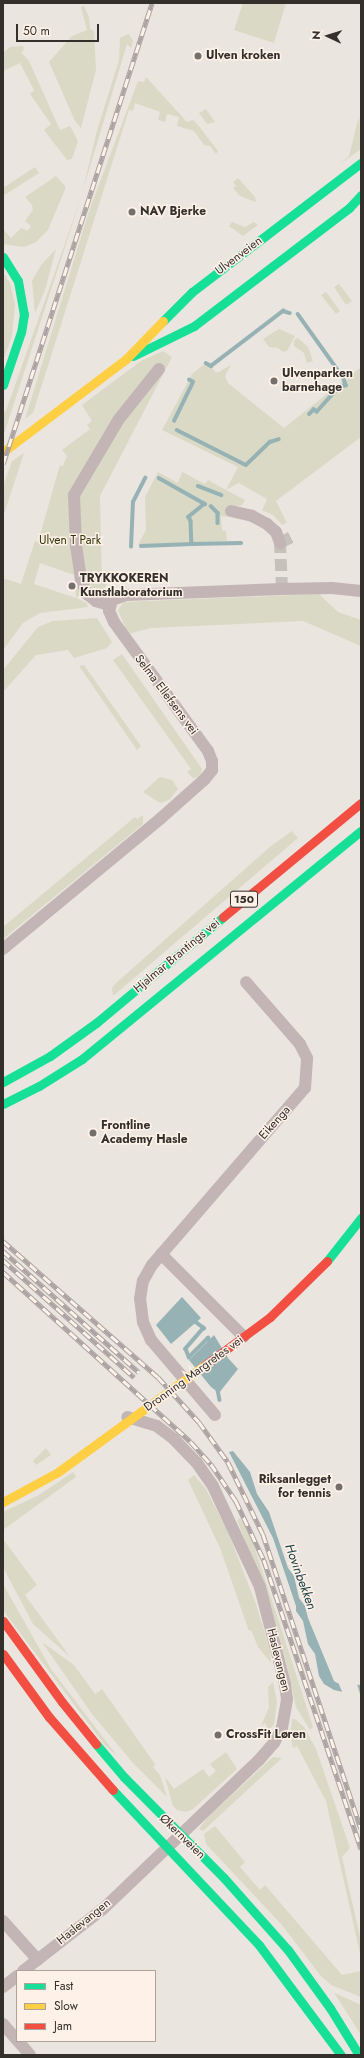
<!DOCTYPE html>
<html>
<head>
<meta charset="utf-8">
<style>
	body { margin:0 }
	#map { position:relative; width:364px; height:2058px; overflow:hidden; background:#ebe5df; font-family:Jost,sans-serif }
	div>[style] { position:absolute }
	.green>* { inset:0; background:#dad9c5 }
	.water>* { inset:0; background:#96b2b5 }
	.pier>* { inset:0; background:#ebe5df }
	.stream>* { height:3.5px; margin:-1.75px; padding:0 1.75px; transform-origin:1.75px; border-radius:1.75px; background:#96b2b5 }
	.street-tunnel>* { height:12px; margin-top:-6px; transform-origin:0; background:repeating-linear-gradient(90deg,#c6c1bb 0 12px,transparent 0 18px) }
	.street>* { height:12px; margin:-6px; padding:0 6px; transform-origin:6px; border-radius:6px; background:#c3b5b6 }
	.fast>* { height:9px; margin:-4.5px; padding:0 4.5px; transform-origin:4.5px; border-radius:4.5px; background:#16e098 }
	.slow>* { height:9px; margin:-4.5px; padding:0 4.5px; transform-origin:4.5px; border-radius:4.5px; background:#ffcf43 }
	.jam>* { height:9px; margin:-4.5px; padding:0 4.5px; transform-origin:4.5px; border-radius:4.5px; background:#f24e42 }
	.rail>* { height:4.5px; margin-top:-2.25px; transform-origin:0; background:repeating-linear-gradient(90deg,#fef1e7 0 9px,#aca3a2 0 18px); box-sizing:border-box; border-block:1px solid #aca3a2 }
	.dots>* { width:11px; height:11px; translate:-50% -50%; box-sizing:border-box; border:2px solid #fef1e7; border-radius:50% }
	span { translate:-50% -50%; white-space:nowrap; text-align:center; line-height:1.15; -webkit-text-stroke:3px #fef1e7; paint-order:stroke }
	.shield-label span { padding:1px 3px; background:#fef1e7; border:1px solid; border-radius:3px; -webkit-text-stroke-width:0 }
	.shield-label { font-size:11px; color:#332f2b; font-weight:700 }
	.poi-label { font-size:12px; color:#332f2b; font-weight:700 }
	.left { translate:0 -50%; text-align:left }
	.right { translate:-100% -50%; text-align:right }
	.street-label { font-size:12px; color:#332f2b }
	.park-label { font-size:12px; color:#323206 }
	.water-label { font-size:13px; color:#103940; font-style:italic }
	.frame { position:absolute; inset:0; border:4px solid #332f2b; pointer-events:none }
	.legend { position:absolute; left:16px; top:1970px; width:140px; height:72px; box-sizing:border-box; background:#fef1e7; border:1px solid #ada39c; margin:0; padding:5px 7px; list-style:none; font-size:12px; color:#332f2b }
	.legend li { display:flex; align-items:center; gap:8px; height:20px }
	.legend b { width:20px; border:1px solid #ada39c }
	.north { position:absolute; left:308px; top:16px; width:40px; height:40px; -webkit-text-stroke:3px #fef1e7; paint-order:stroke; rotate:274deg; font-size:11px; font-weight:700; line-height:16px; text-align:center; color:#332f2b }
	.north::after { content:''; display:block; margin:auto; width:14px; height:18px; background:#332f2b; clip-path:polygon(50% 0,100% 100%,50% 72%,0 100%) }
	.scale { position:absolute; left:16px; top:24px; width:83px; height:18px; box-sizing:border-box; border:2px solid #332f2b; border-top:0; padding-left:5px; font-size:12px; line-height:14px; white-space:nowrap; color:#332f2b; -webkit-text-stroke:3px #fef1e7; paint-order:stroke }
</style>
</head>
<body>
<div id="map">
	<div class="green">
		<i style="clip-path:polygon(243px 3px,286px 3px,274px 43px,234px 30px)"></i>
		<i style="clip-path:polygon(84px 6px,89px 17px,90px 29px,94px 31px,96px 70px,81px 128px,75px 121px,49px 62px,72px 36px,87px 30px,81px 7px)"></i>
		<i style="clip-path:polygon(129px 34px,133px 41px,131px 48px,127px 44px,83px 190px,96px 134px,119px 60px,120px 38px)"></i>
		<i style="clip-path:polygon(23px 46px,24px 50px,21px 52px,29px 61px,60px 130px,70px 126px,78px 141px,72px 159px,67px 160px,44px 130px,51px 124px,30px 94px,34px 90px,20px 63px,3px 71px,3px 53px,10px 47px)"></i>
		<i style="clip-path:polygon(146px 77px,187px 122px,193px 120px,198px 125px,218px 151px,216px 154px,210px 146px,204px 145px,194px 131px,177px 126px,179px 117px,167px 114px,165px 122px,158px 120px,160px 112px,135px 103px,133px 111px,129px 110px,33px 413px,25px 419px,89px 211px,138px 81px,144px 82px)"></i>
		<i style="clip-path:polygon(206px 109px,215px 122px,207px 124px,199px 113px)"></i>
		<i style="clip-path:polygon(359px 116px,361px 149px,339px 165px,349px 156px)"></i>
		<i style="clip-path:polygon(35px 167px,39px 173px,3px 196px,3px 188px)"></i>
		<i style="clip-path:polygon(56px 176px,66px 187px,48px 230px,36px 242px,24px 247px,3px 244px,3px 229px,11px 238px,21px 228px,28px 231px,31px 226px,25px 221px,33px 210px,32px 205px,25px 197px)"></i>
		<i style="clip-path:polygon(238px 178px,255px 197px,256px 202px,240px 196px,233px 188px,236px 186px,233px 182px)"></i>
		<i style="clip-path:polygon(82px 195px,4px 434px,3px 435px,3px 414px,7px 408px)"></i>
		<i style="clip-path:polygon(232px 222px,245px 227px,254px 222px,258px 225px,243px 236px,229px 226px)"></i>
		<i style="clip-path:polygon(56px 249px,45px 290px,35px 313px,32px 281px,41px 265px)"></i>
		<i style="clip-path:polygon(3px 272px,10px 283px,15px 304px,12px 336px,3px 361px)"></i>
		<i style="clip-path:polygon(339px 284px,352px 301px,346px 305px,334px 287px)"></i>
		<i style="clip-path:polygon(326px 292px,340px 311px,336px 314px,321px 295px)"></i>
		<i style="clip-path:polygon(279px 329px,295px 336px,287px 351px,283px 352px,278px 348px,269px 347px,263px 339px)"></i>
		<i style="clip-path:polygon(298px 338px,308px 347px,313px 361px,307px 363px,304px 353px,294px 346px,294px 340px)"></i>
		<i style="clip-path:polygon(evenodd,163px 351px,172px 357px,100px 496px,102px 583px,107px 584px,99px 596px,89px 588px,76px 598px,87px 603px,88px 607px,40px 613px,23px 623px,3px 650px,3px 578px,21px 584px,35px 541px,38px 542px,60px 465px,63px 466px,67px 456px,62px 450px,90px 429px,87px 425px,92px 421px,82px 405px,141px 361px,163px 351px,40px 563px,74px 575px,76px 598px,34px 584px,40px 563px)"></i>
		<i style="clip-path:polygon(206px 363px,217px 373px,231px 365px,225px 376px,228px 383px,284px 428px,361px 367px,361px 437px,276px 501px,287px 523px,282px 525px,273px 515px,262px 510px,267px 499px,239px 483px,226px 490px,245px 500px,242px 505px,233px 508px,228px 517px,221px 516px,222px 530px,226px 531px,227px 541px,138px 545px,146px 530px,145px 497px,158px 472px,178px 483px,182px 472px,205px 484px,208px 480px,226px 490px,238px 467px,162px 430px,192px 374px)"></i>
		<i style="clip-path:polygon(24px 453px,3px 517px,3px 487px,12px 461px)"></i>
		<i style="clip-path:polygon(319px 594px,338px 612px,361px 620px,361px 646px,303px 621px,151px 628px,128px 634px,118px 610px,124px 602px)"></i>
		<i style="clip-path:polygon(97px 618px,112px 642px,107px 648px,74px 658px,68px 650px,36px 655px,3px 692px,3px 670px,38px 627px,53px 621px)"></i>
		<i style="clip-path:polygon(122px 654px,202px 769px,200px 777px,193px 778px,187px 772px,191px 769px,113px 660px)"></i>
		<i style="clip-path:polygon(84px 665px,141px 746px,137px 750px,79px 666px)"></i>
		<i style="clip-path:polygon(160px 777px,172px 780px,178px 789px,169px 800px,160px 803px,143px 792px)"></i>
		<i style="clip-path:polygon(143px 815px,143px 824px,3px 939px,3px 927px,135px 817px,137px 819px)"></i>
		<i style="clip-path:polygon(292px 831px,298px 838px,113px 996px,112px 988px,116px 983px,271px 846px)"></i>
		<i style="clip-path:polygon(46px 1448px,51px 1455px,36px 1465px,33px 1461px)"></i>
		<i style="clip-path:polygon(73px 1472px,76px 1477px,3px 1530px,3px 1512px,39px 1495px)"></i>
		<i style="clip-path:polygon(194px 1475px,206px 1489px,228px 1532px,256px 1604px,270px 1650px,271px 1663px,258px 1647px,251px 1630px,249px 1631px,220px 1548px,188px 1480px)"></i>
		<i style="clip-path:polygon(240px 1518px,251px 1537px,284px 1637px,313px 1727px,310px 1730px,296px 1707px,288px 1670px,271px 1607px,237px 1520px)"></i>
		<i style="clip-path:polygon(3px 1539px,37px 1585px,25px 1595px,70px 1657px,33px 1624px,3px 1567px)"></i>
		<i style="clip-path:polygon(3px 1584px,51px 1669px,118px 1757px,104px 1744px,8px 1617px,3px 1609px)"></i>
		<i style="clip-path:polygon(42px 1642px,74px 1665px,95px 1694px,102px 1689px,155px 1764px,153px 1767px,160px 1775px,167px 1797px,133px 1763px,92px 1714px)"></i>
		<i style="clip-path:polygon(273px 1682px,277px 1702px,274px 1724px,269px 1731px,265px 1723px,261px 1726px,269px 1707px,268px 1687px)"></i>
		<i style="clip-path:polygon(292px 1719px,295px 1719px,304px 1727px,316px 1749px,350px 1848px,342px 1857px,361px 1941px,361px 1958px,326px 1801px,297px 1746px,293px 1748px,290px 1734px)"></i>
		<i style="clip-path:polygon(226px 1752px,237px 1769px,193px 1809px,186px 1812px,177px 1810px,173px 1806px,165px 1777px,174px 1789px,203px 1769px,209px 1777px,216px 1771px,210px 1764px)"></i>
		<i style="clip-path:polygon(273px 1757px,282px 1758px,203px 1831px,199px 1829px,208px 1817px)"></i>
		<i style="clip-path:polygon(215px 1826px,245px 1862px,240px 1867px,260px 1890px,265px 1885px,342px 1975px,361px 1971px,361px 1997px,331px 1985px,320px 1975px,282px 1925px,206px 1844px,204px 1834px)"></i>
		<i style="clip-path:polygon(335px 1993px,361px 2005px,361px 2035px,335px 1994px)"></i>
	</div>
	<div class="water">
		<i style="clip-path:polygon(182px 1297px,201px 1318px,171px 1344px,156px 1325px)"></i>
		<i style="clip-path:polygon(214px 1335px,228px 1358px,238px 1369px,219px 1393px,211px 1387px,189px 1360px)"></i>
		<i style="clip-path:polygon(233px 1451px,250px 1472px,257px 1494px,269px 1512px,288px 1568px,294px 1576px,299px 1598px,305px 1606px,308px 1618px,334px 1681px,337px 1683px,361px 1685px,361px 1696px,334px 1690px,324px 1684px,319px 1676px,315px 1654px,308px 1644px,303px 1621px,296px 1611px,296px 1606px,273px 1538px,229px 1452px)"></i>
	</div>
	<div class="pier">
		<i style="clip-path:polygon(338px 1682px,357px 1684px,361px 1697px,343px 1694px)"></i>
	</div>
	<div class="stream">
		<i style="left:298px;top:314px;width:77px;rotate:54.5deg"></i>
		<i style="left:343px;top:377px;width:9px;rotate:69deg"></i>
		<i style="left:346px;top:385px;width:12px;rotate:149deg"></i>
		<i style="left:336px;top:391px;width:28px;rotate:132deg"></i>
		<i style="left:317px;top:412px;width:4px;rotate:-146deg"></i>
		<i style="left:314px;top:410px;width:6px;rotate:135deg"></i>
		<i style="left:206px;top:363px;width:6px;rotate:31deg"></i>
		<i style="left:211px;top:366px;width:91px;rotate:-37.4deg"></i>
		<i style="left:283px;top:311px;width:7px;rotate:16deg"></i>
		<i style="left:174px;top:421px;width:43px;rotate:-64deg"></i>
		<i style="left:193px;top:382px;width:4px;rotate:-153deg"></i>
		<i style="left:177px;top:430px;width:77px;rotate:26.9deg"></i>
		<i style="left:246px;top:465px;width:33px;rotate:-44deg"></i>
		<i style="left:270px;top:442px;width:9px;rotate:-18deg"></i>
		<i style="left:159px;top:478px;width:53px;rotate:29.5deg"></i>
		<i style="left:198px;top:486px;width:25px;rotate:21deg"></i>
		<i style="left:205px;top:504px;width:21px;rotate:141deg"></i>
		<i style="left:189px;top:517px;width:4px;rotate:63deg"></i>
		<i style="left:191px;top:521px;width:23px;rotate:88deg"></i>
		<i style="left:192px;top:544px;width:49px;rotate:-1.2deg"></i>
		<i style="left:211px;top:506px;width:10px;rotate:45deg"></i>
		<i style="left:218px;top:513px;width:10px;rotate:90deg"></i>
		<i style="left:141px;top:546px;width:51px;rotate:-2.2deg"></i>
		<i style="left:131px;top:547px;width:45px;rotate:-87.5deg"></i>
		<i style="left:133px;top:502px;width:27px;rotate:-63deg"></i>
		<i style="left:193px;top:1320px;width:14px;rotate:36deg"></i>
		<i style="left:204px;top:1328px;width:28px;rotate:131deg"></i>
		<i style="left:186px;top:1349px;width:9px;rotate:69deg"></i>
		<i style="left:189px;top:1357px;width:27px;rotate:-45deg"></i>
		<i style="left:208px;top:1338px;width:7px;rotate:56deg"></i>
		<i style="left:218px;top:1390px;width:10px;rotate:79deg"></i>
	</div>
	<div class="street-tunnel">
		<i style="left:282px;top:589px;width:46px;rotate:-92.5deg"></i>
		<i style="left:280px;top:543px;width:15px;rotate:-28deg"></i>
	</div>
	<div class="street">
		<i style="left:231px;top:511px;width:22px;rotate:13deg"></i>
		<i style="left:252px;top:516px;width:17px;rotate:28deg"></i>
		<i style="left:267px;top:524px;width:12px;rotate:42deg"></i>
		<i style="left:276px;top:532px;width:12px;rotate:70deg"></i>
		<i style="left:109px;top:605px;width:14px;rotate:-163deg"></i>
		<i style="left:96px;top:601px;width:11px;rotate:-142deg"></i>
		<i style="left:87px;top:594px;width:15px;rotate:-113deg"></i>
		<i style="left:81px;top:580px;width:34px;rotate:-98deg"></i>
		<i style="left:76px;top:546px;width:51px;rotate:-92.2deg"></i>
		<i style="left:74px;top:495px;width:88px;rotate:-59.4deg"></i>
		<i style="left:119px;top:419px;width:64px;rotate:-51.3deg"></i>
		<i style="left:3px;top:949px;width:204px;rotate:-39.6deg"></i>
		<i style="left:160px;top:819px;width:59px;rotate:-41.6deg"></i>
		<i style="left:204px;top:780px;width:13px;rotate:-51deg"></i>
		<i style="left:212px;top:770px;width:9px;rotate:-90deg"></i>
		<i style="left:212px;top:761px;width:11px;rotate:-112deg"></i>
		<i style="left:208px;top:751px;width:160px;rotate:-126.1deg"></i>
		<i style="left:114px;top:622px;width:12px;rotate:-114deg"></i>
		<i style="left:109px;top:611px;width:11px;rotate:-75deg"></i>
		<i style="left:112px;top:600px;width:15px;rotate:-20deg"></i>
		<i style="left:126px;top:595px;width:156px;rotate:-2.2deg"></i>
		<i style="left:282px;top:589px;width:50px;rotate:-1.1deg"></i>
		<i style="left:332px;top:588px;width:29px;rotate:6deg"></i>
		<i style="left:161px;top:1254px;width:117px;rotate:45deg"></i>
		<i style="left:215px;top:1415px;width:99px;rotate:-130.5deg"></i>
		<i style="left:151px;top:1340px;width:20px;rotate:-114deg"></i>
		<i style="left:143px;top:1322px;width:23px;rotate:-97deg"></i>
		<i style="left:140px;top:1299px;width:18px;rotate:-81deg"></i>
		<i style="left:143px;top:1281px;width:18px;rotate:-61deg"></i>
		<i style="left:152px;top:1265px;width:234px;rotate:-49.2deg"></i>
		<i style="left:305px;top:1088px;width:30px;rotate:-86deg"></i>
		<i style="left:307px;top:1058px;width:16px;rotate:-117deg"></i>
		<i style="left:300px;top:1044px;width:82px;rotate:-131.1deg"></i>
		<i style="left:3px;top:1921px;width:52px;rotate:48.1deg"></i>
		<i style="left:23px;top:1971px;width:101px;rotate:-37.8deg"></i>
		<i style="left:103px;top:1909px;width:216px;rotate:-43.7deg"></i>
		<i style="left:259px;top:1760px;width:23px;rotate:-49deg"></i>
		<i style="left:274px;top:1743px;width:17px;rotate:-62deg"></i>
		<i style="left:282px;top:1728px;width:29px;rotate:-80deg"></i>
		<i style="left:287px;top:1699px;width:15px;rotate:-98deg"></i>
		<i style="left:285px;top:1684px;width:100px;rotate:-104.5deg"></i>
		<i style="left:260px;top:1587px;width:111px;rotate:-115deg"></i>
		<i style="left:213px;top:1486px;width:29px;rotate:-125deg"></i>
		<i style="left:196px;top:1462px;width:32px;rotate:-134deg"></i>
		<i style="left:174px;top:1439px;width:21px;rotate:-143deg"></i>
		<i style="left:157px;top:1426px;width:31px;rotate:-163deg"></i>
		<i style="left:3px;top:1987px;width:18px;rotate:-38deg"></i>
		<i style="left:3px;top:2024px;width:21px;rotate:49deg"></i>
		<i style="left:18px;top:2041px;width:18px;rotate:49deg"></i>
	</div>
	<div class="fast">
		<i style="left:3px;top:257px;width:28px;rotate:58deg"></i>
		<i style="left:18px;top:281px;width:34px;rotate:80deg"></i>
		<i style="left:24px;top:314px;width:18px;rotate:99deg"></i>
		<i style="left:21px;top:332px;width:56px;rotate:108.8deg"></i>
		<i style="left:163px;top:321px;width:41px;rotate:-45deg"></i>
		<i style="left:192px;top:292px;width:213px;rotate:-37.4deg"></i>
		<i style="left:133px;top:356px;width:68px;rotate:-26.2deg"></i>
		<i style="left:194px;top:326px;width:195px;rotate:-37.3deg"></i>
		<i style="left:349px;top:208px;width:18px;rotate:-47deg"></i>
		<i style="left:3px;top:1082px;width:54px;rotate:-29deg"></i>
		<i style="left:50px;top:1056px;width:57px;rotate:-35.7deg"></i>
		<i style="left:96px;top:1023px;width:165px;rotate:-39.8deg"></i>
		<i style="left:3px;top:1104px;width:40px;rotate:-26.6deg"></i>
		<i style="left:39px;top:1086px;width:51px;rotate:-32.1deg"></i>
		<i style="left:82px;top:1059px;width:360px;rotate:-39.3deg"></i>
		<i style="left:327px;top:1261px;width:55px;rotate:-51.7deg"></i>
		<i style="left:96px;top:1744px;width:43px;rotate:49.7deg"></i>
		<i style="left:124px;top:1777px;width:142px;rotate:45.3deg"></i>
		<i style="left:224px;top:1878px;width:96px;rotate:48.4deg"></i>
		<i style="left:288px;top:1950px;width:72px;rotate:54.1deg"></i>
		<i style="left:330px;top:2008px;width:55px;rotate:58.3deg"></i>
		<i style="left:113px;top:1790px;width:213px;rotate:46.7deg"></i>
		<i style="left:259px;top:1945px;width:137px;rotate:53.3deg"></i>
	</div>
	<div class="slow">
		<i style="left:3px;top:452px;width:154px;rotate:-37.1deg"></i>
		<i style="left:126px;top:359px;width:53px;rotate:-45.8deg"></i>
		<i style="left:3px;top:1502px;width:63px;rotate:-28.6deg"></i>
		<i style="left:58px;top:1472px;width:182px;rotate:-36.1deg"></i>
	</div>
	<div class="jam">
		<i style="left:223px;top:917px;width:179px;rotate:-39.6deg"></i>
		<i style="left:205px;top:1365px;width:81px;rotate:-36.4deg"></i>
		<i style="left:270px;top:1317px;width:80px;rotate:-44.5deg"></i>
		<i style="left:3px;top:1621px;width:100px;rotate:53.9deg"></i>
		<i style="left:62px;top:1702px;width:54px;rotate:51deg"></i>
		<i style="left:3px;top:1654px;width:78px;rotate:53.9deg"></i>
		<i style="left:49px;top:1717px;width:97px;rotate:48.8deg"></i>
	</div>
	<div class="rail">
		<i style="left:3px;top:464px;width:484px;rotate:-72.1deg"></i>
		<i style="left:3px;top:1241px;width:206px;rotate:41.3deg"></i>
		<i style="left:158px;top:1377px;width:61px;rotate:47.7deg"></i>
		<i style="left:199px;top:1422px;width:49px;rotate:54.1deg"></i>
		<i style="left:228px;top:1462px;width:80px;rotate:64.1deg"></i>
		<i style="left:263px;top:1534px;width:310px;rotate:71.6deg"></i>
		<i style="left:3px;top:1251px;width:182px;rotate:41.7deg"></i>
		<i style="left:3px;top:1260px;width:176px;rotate:41.8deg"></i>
		<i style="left:3px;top:1272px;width:253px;rotate:42.1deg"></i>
		<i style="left:191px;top:1442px;width:30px;rotate:48deg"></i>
		<i style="left:211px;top:1464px;width:45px;rotate:56deg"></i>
		<i style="left:236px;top:1501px;width:65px;rotate:64.6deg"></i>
		<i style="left:264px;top:1560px;width:305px;rotate:71.4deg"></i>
	</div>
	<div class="dots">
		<i style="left:198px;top:56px;background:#736f6a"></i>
		<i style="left:132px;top:212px;background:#736f6a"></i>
		<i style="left:274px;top:381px;background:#736f6a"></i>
		<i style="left:72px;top:586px;background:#736f6a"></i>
		<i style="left:93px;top:1133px;background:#736f6a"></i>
		<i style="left:339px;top:1487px;background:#736f6a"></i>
		<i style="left:218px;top:1735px;background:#736f6a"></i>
	</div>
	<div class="shield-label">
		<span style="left:244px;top:899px">150</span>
	</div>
	<div class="poi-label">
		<span class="left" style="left:206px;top:56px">Ulven kroken</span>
		<span class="left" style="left:140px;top:212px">NAV Bjerke</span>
		<span class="left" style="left:282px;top:381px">Ulvenparken<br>barnehage</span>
		<span class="left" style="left:80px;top:586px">TRYKKOKEREN<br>Kunstlaboratorium</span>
		<span class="left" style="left:101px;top:1133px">Frontline<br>Academy Hasle</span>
		<span class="right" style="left:331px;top:1487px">Riksanlegget<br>for tennis</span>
		<span class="left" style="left:226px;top:1735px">CrossFit Løren</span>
	</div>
	<div class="street-label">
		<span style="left:239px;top:256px;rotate:-37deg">Ulvenveien</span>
		<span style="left:166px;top:695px;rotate:53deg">Selma Ellefsens vei</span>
		<span style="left:177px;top:956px;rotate:-40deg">Hjalmar Brantings vei</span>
		<span style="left:275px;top:1123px;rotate:-48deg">Eikenga</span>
		<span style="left:194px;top:1374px;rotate:-36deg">Dronning Margretes vei</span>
		<span style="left:278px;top:1660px;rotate:76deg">Haslevangen</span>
		<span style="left:182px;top:1837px;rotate:44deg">Økernveien</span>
		<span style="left:84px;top:1922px;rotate:-39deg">Haslevangen</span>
	</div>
	<div class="park-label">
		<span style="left:70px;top:541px">Ulven T Park</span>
	</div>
	<div class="water-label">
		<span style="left:300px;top:1577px;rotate:70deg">Hovinbekken</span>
	</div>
	<div class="frame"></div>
	<ul class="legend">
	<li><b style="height:5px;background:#16e098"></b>Fast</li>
	<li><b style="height:5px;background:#ffcf43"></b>Slow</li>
	<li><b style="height:5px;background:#f24e42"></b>Jam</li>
	</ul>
	<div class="north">N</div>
	<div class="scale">50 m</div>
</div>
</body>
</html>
